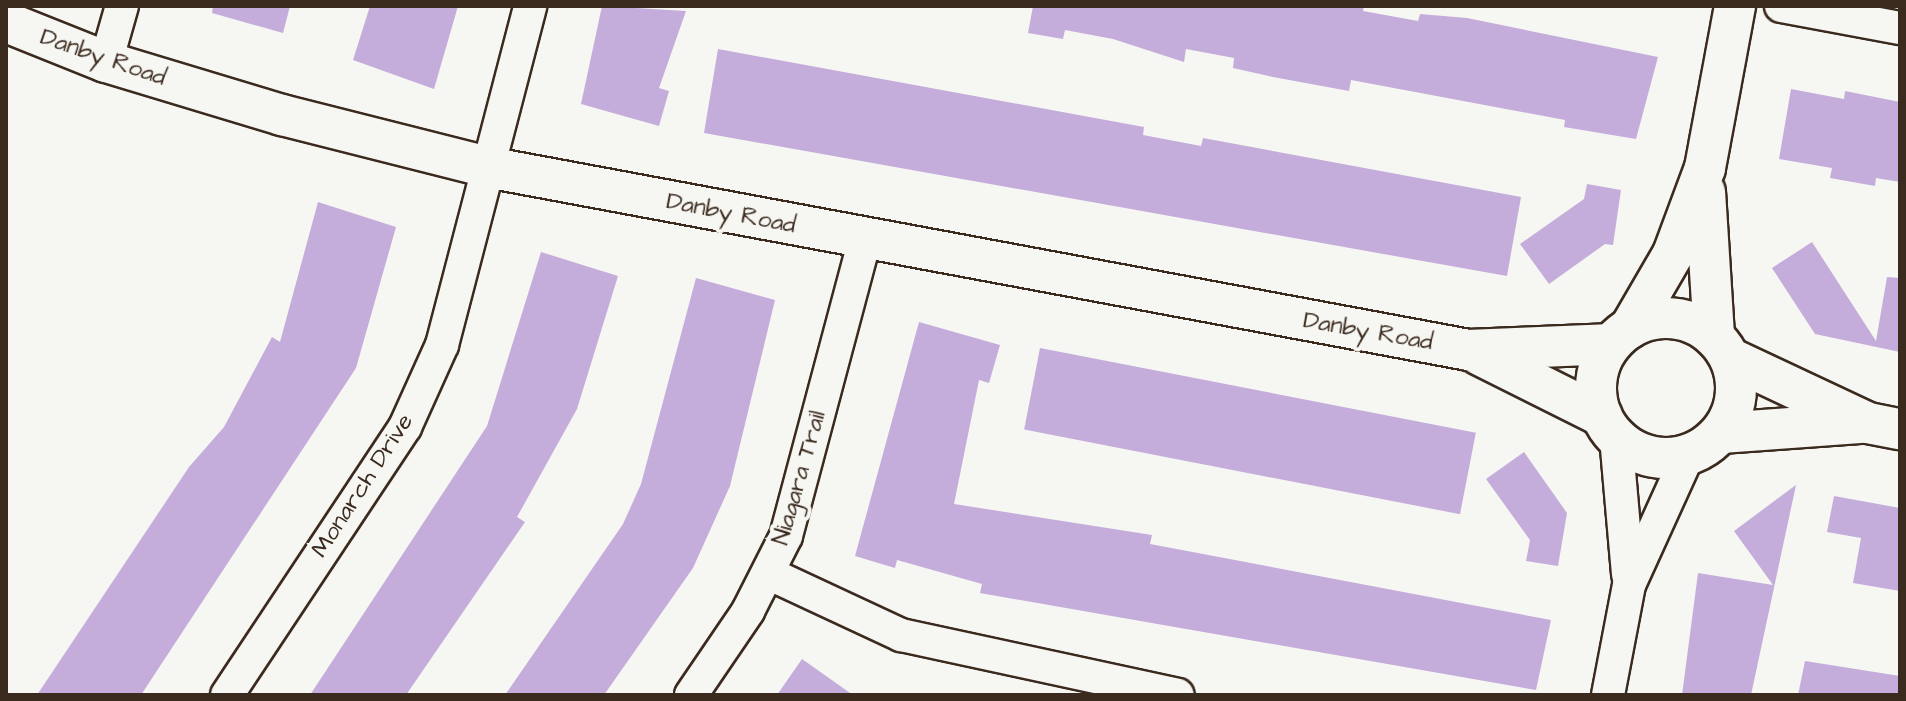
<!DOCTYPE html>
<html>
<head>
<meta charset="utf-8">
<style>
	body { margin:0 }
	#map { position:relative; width:1906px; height:701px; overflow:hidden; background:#f6f6f2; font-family:"Architects Daughter",sans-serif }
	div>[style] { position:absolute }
	.building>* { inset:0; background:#c5addb; transform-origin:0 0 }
	.roads { filter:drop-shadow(2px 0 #3b2a1e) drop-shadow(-2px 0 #3b2a1e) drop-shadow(0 2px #3b2a1e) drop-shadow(0 -2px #3b2a1e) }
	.minor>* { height:32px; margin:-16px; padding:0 16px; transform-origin:16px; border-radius:16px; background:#f6f6f2 }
	.tertiary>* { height:40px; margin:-20px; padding:0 20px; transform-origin:20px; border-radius:20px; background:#f6f6f2 }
	.tertiary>.ring { margin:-20px; padding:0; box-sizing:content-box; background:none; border:40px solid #f6f6f2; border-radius:50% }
	span { translate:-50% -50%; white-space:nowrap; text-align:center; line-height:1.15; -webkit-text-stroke:8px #f6f6f2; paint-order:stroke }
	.street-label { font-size:24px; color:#3b2a1e }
	.frame { position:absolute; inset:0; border:8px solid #3b2a1e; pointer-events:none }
</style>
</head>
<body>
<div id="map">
	<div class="building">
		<i style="clip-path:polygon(213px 6px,290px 6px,283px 33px,212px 13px)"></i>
		<i style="clip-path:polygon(370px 6px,458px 6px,434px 89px,353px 60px)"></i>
		<i style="clip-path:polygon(602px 6px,686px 11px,659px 88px,669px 91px,659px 126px,581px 104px)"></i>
		<i style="clip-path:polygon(1033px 6px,1364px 6px,1363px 11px,1418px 21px,1420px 14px,1467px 18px,1658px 57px,1636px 139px,1564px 127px,1565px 120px,1351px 80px,1349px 91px,1273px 77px,1233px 68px,1234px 58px,1186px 49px,1184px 62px,1113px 39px,1065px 30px,1063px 39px,1028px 33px)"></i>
		<i style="clip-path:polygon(718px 49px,1144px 127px,1143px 135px,1201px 146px,1203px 138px,1521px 197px,1507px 276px,704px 133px)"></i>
		<i style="clip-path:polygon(1791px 89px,1844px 99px,1845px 91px,1900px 102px,1900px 182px,1876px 178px,1875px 186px,1830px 178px,1832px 168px,1779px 159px)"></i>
		<i style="clip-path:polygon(1587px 184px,1621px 190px,1613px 245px,1605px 244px,1549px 284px,1520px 244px,1584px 199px)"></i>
		<i style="clip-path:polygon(318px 202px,396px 227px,356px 368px,141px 695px,37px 695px,189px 467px,224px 427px,272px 337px,280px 342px)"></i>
		<i style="clip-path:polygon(1812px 242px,1876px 341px,1887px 277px,1900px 278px,1900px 352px,1815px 334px,1772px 268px)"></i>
		<i style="clip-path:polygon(541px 252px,618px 276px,577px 409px,517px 517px,525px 522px,406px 695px,310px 695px,487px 426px)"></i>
		<i style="clip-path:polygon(696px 278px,775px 300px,730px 486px,693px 568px,604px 695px,505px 695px,623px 524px,641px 484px)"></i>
		<i style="clip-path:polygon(919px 322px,1000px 345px,989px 383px,979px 380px,954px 504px,1152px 535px,1150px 544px,1551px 620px,1536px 690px,980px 593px,982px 584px,897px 560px,895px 568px,855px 556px)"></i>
		<i style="left:1040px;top:348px;width:444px;height:83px;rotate:11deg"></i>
		<i style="clip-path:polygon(1524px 452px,1567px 513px,1558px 566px,1526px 561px,1530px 540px,1486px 479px)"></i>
		<i style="clip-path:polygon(1796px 485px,1751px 695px,1682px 695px,1698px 573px,1773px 585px,1734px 531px)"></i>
		<i style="clip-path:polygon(1834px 496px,1900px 508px,1900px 591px,1853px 583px,1861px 538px,1827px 532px)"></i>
		<i style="clip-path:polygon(802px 659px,853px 695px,777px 695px)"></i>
		<i style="clip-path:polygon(1805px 661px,1900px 676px,1900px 695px,1798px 695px)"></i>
	</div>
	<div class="roads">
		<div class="minor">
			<i style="left:1781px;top:6px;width:121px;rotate:10.5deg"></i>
			<i style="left:106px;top:62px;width:58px;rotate:-74.1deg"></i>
			<i style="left:1616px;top:437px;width:138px;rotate:85deg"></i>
			<i style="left:770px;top:574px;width:145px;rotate:25deg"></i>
			<i style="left:901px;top:635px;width:283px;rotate:12.2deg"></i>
			<i style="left:227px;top:695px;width:322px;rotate:-56.4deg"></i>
			<i style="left:405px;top:427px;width:90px;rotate:-65.7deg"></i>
			<i style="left:442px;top:345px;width:350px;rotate:-75.4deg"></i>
			<i style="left:691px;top:695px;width:102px;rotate:-55.8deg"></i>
			<i style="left:748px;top:611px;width:84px;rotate:-63.1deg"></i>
			<i style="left:786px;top:536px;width:306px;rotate:-75.1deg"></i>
			<i style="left:1608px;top:695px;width:112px;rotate:-79.2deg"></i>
			<i style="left:1629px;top:585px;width:143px;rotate:-65.6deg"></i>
		</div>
		<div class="tertiary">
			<i style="left:6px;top:22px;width:108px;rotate:21.8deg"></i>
			<i style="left:106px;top:62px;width:184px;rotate:16.8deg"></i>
			<i style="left:282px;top:115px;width:211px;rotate:14.2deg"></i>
			<i style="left:487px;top:167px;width:999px;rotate:10.56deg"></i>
			<i style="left:1469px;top:350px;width:142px;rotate:-2.4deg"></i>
			<i style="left:1705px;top:192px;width:145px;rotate:86.4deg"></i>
			<i class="ring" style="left:1596px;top:318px;width:100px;height:100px"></i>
			<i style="left:1630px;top:328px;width:86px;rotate:-59.8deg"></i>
			<i style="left:1673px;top:254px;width:92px;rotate:-69.6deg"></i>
			<i style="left:1705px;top:168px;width:165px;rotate:-79.5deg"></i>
			<i style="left:1480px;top:355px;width:136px;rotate:26.6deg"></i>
			<i style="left:1730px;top:358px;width:153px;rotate:25.2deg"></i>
			<i style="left:1868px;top:423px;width:33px;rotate:11deg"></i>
			<i style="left:1721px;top:433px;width:139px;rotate:-4.1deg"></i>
		</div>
	</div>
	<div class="street-label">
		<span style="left:103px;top:58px;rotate:19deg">Danby Road</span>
		<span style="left:731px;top:214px;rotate:11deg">Danby Road</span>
		<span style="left:1368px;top:332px;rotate:10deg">Danby Road</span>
		<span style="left:800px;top:478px;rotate:-74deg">Niagara Trail</span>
		<span style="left:363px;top:486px;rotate:-57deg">Monarch Drive</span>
	</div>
	<div class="frame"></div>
</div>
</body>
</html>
